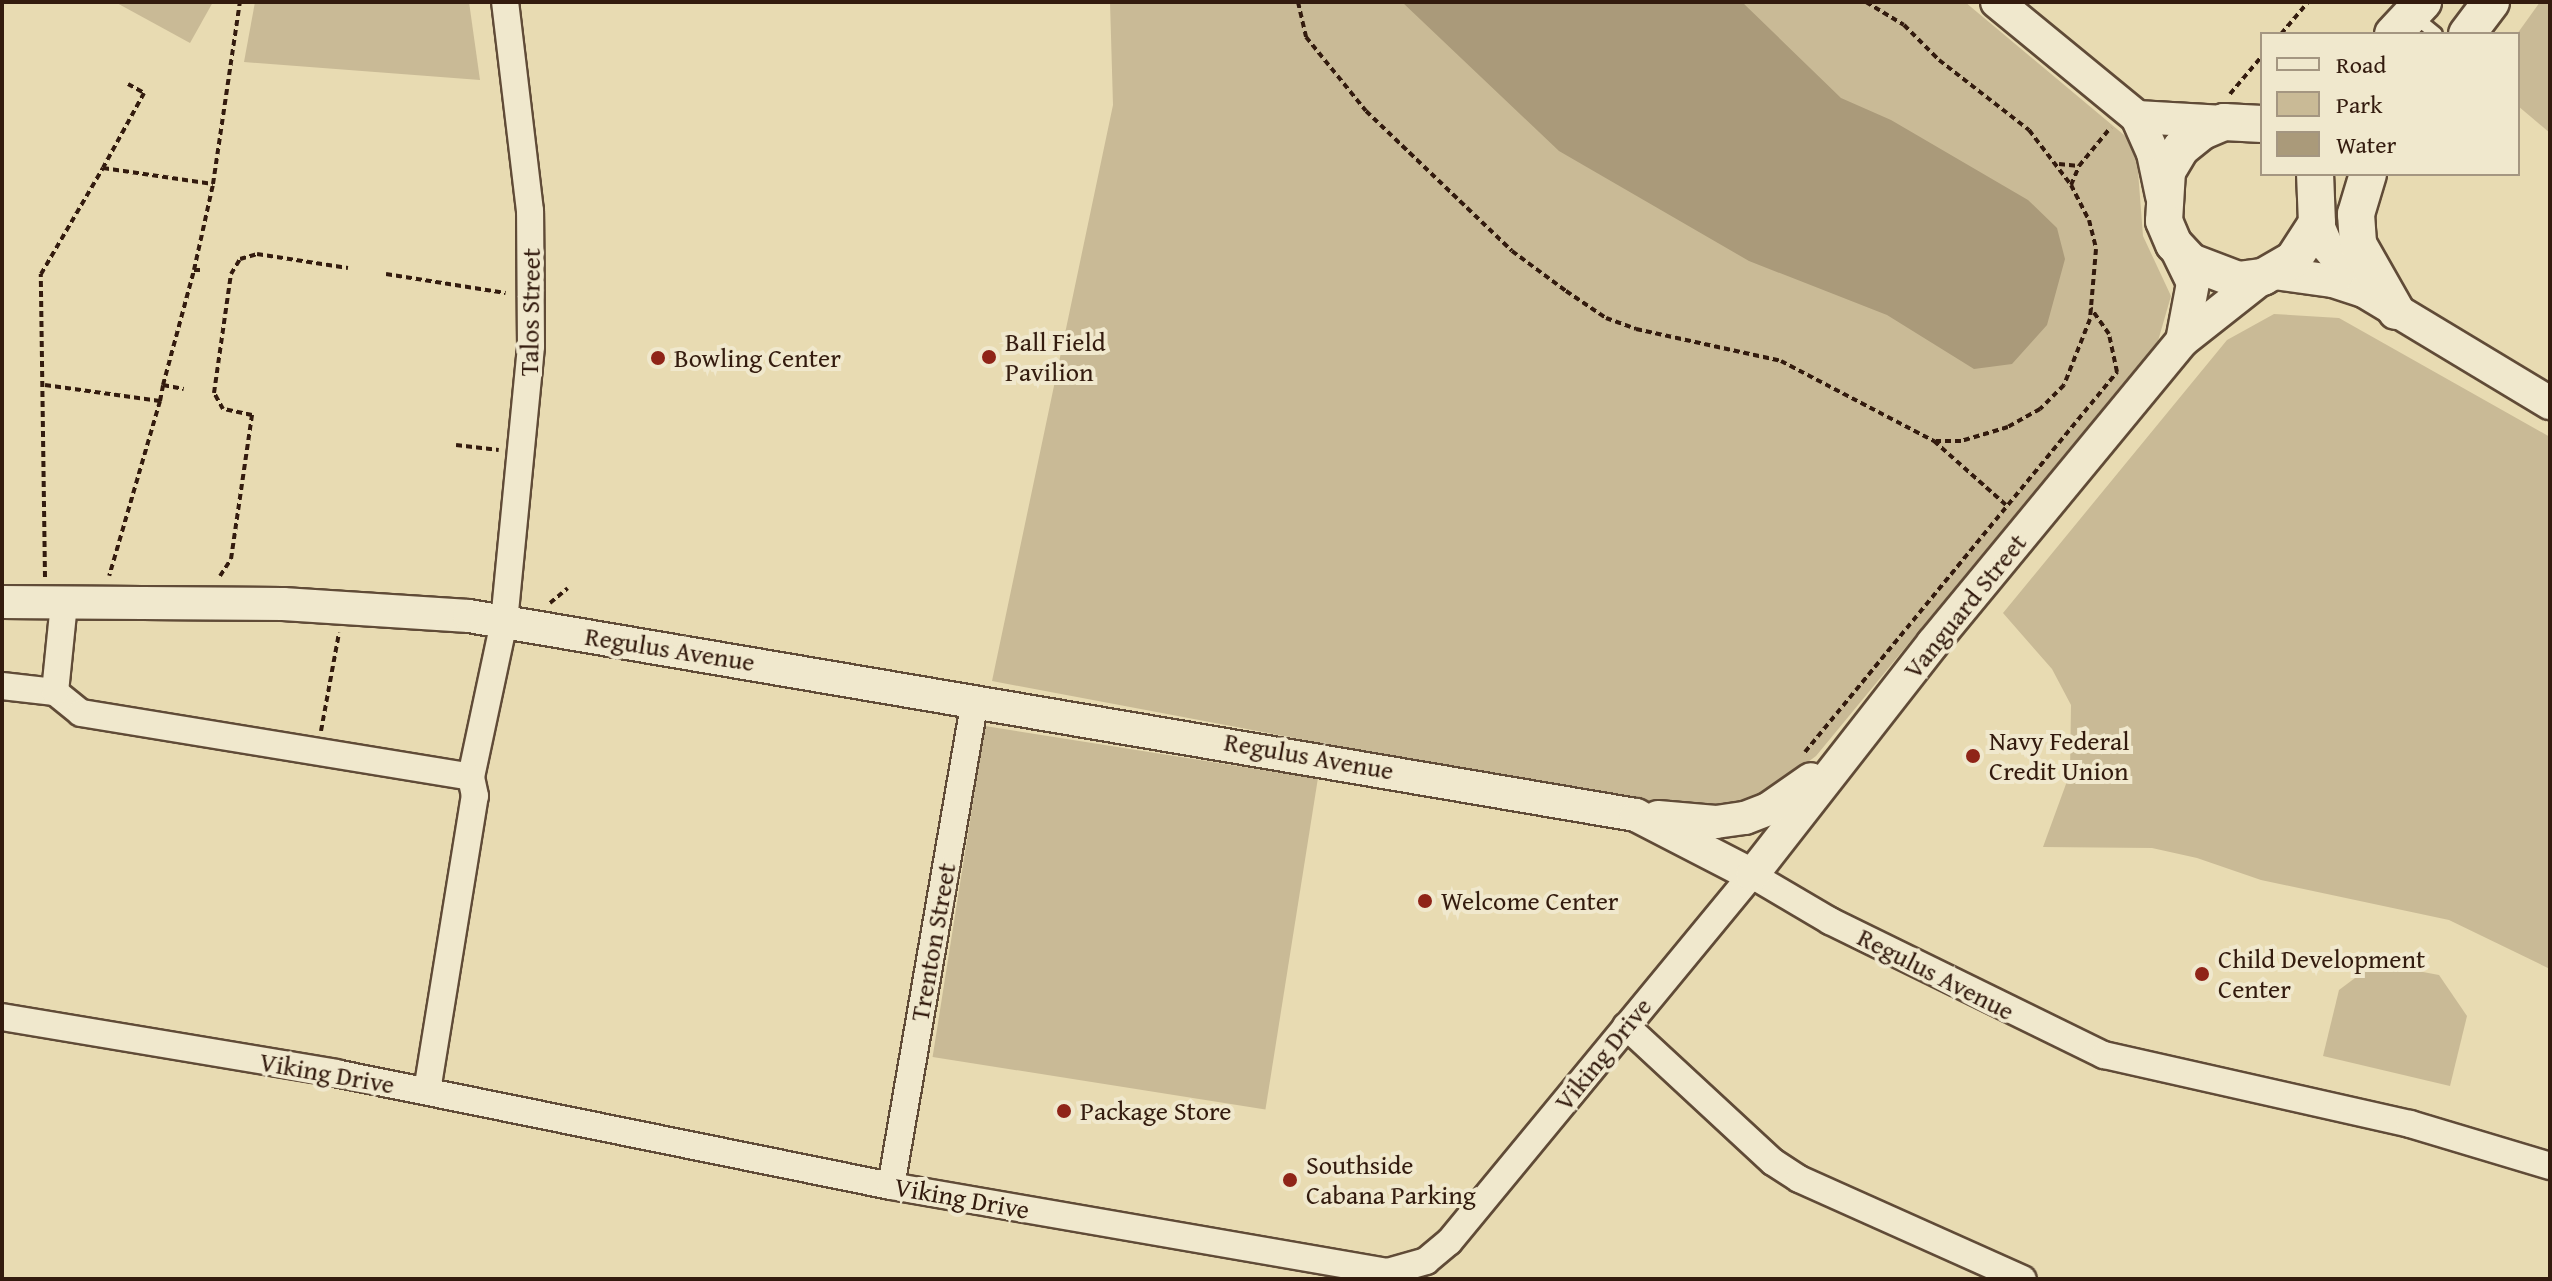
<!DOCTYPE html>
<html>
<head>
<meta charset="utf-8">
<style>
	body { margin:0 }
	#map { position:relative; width:2552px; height:1281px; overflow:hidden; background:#e8dbb2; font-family:"Gentium Book Plus",serif }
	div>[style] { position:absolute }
	.green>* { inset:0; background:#c9ba96; transform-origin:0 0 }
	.water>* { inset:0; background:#aa9a7a }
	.path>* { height:4px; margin-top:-2px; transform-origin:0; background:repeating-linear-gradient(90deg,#331b0e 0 6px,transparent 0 10px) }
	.roads { filter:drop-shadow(2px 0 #604b37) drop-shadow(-2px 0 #604b37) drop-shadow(0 2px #604b37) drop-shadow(0 -2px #604b37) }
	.service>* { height:12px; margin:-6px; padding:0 6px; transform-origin:6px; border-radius:6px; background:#f0e8cd }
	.minor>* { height:26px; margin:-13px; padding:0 13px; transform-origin:13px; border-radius:13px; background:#f0e8cd }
	.tertiary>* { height:32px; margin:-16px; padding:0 16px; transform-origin:16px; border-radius:16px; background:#f0e8cd }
	.secondary>* { height:36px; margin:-18px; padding:0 18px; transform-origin:18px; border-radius:18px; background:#f0e8cd }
	.dots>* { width:22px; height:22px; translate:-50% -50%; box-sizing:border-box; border:4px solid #f0e8cd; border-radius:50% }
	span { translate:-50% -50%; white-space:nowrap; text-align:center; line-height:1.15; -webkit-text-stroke:8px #f0e8cd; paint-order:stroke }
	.street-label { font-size:26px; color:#331b0e }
	.poi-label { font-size:26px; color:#331b0e }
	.left { translate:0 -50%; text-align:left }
	.frame { position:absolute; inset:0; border:4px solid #331b0e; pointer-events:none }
	.legend { position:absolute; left:2260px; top:32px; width:260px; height:144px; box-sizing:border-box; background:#f0e8cd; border:2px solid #a49681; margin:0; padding:10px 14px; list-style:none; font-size:24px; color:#331b0e }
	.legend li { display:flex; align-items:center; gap:16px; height:40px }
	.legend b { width:40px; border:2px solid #a49681 }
</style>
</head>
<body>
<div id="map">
	<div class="green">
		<i style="clip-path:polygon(115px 2px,213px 2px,190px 43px)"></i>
		<i style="clip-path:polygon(255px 2px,469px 2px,480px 80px,244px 62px)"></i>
		<i style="clip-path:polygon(1110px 2px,1965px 2px,2136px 145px,2143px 236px,2171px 296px,2158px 341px,1816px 756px,1748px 807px,1681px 811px,992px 681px,1113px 105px)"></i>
		<i style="clip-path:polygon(2540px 2px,2550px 2px,2550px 133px,2518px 106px,2517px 34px)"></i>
		<i style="clip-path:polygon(2274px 314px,2339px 318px,2550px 437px,2550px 969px,2449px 920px,2261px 880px,2197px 858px,2152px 848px,2043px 847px,2070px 773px,2071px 705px,2052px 669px,2003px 613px,2227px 340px)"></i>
		<i style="left:985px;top:726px;width:337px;height:335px;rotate:9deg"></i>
		<i style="clip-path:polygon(2375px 963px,2439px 975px,2467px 1016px,2450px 1086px,2323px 1056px,2339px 990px)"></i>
	</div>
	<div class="water">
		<i style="clip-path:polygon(1402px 2px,1742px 2px,1841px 98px,1891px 120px,2028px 200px,2057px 228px,2065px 259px,2047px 325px,2012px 364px,1974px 369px,1887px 315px,1749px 261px,1559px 151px)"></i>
	</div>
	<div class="path">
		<i style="left:1298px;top:2px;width:36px;rotate:77deg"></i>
		<i style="left:1306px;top:37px;width:95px;rotate:51deg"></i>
		<i style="left:1366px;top:111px;width:202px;rotate:43.8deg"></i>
		<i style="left:1512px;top:251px;width:67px;rotate:36.5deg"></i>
		<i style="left:1566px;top:291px;width:48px;rotate:34deg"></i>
		<i style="left:1606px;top:318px;width:32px;rotate:20deg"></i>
		<i style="left:1636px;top:329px;width:148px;rotate:12.4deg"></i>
		<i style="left:1781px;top:361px;width:173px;rotate:27.6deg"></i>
		<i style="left:1934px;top:441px;width:96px;rotate:41.6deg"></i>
		<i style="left:1866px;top:2px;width:44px;rotate:31.2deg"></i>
		<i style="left:1904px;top:25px;width:49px;rotate:45deg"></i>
		<i style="left:1939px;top:60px;width:114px;rotate:37.9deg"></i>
		<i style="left:2029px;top:130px;width:69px;rotate:52.6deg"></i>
		<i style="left:2071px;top:185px;width:39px;rotate:63deg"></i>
		<i style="left:2089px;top:220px;width:30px;rotate:76deg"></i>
		<i style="left:2096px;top:249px;width:70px;rotate:94.9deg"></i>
		<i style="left:2090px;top:319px;width:71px;rotate:111.5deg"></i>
		<i style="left:2064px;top:385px;width:34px;rotate:135deg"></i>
		<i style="left:2040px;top:409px;width:37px;rotate:151deg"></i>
		<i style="left:2008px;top:427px;width:49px;rotate:163.4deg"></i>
		<i style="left:1961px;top:441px;width:25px;rotate:180deg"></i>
		<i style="left:2281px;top:34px;width:42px;rotate:-49.8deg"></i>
		<i style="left:128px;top:84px;width:18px;rotate:29deg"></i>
		<i style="left:144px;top:93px;width:85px;rotate:118.7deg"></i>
		<i style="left:103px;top:168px;width:111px;rotate:8.3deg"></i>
		<i style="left:213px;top:184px;width:184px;rotate:-81.6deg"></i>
		<i style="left:2230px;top:94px;width:50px;rotate:-49.9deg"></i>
		<i style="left:2059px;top:164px;width:20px;rotate:6deg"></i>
		<i style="left:2079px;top:166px;width:50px;rotate:-50.6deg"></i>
		<i style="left:2071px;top:185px;width:21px;rotate:-67deg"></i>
		<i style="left:194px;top:270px;width:88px;rotate:-77.5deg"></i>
		<i style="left:386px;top:274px;width:121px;rotate:9deg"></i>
		<i style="left:45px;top:385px;width:116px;rotate:7.9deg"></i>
		<i style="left:160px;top:401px;width:182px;rotate:106.2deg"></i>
		<i style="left:163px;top:385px;width:119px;rotate:-74.9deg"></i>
		<i style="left:194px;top:270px;width:8px"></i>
		<i style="left:160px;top:401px;width:16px;rotate:-79deg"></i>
		<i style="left:163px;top:385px;width:21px;rotate:11deg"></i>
		<i style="left:456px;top:445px;width:43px;rotate:6.6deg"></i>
		<i style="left:220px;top:576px;width:20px;rotate:-57deg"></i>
		<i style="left:231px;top:559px;width:146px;rotate:-81.7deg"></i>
		<i style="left:252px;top:415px;width:30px;rotate:-168deg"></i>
		<i style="left:223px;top:409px;width:18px;rotate:-119deg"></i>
		<i style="left:214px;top:393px;width:120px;rotate:-81.9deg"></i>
		<i style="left:231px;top:274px;width:17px;rotate:-59deg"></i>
		<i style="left:240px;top:259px;width:18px;rotate:-16deg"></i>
		<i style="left:257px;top:254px;width:92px;rotate:8.7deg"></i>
		<i style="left:45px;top:577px;width:303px;rotate:-90.8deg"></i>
		<i style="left:41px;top:274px;width:123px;rotate:-59.7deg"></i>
		<i style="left:550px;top:603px;width:23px;rotate:-40deg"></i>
		<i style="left:321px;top:731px;width:100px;rotate:-79.6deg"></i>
		<i style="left:1805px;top:752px;width:492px;rotate:-50.6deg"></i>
		<i style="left:2117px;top:372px;width:39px;rotate:-102deg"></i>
		<i style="left:2109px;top:334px;width:32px;rotate:-125deg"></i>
	</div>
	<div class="roads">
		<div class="service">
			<i style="left:2414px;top:16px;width:28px;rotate:39deg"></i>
		</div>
		<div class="minor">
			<i style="left:2px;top:686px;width:53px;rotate:6.5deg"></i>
			<i style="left:55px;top:692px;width:33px;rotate:39deg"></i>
			<i style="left:81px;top:713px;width:395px;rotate:9.3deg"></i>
			<i style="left:471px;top:777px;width:158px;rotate:-78deg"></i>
			<i style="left:504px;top:622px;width:277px;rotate:-84.4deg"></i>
			<i style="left:531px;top:346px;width:135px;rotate:-90.4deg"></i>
			<i style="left:530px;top:211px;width:210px;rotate:-96.8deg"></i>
			<i style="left:55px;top:692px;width:89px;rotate:-84.2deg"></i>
			<i style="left:2px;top:1017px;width:338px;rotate:9.5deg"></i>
			<i style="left:335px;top:1073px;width:567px;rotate:11.49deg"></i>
			<i style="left:891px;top:1186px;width:504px;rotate:9.82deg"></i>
			<i style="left:1388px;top:1272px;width:40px;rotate:-16deg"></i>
			<i style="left:1426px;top:1261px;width:30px;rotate:-40deg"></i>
			<i style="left:1449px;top:1242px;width:476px;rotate:-50.5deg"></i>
			<i style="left:1752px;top:875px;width:91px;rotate:30.5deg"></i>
			<i style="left:1830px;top:921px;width:305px;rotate:26.1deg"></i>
			<i style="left:2104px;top:1055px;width:314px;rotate:12.7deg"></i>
			<i style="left:2410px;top:1124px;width:146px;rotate:16.7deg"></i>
			<i style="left:1626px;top:1026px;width:200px;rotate:42.8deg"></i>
			<i style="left:1773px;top:1162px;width:31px;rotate:33deg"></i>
			<i style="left:1799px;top:1179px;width:245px;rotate:24.1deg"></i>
			<i style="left:427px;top:1091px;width:299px;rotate:-80.8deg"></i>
			<i style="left:475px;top:796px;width:19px;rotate:-102deg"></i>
			<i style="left:891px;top:1186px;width:494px;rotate:-80.2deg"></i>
		</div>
		<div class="tertiary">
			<i style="left:1997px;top:2px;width:181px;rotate:39.4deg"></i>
			<i style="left:2137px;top:117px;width:39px;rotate:66deg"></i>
			<i style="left:2153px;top:153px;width:44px;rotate:78.2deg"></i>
			<i style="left:2137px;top:117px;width:87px;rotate:3.3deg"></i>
			<i style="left:2317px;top:223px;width:25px;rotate:67deg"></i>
			<i style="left:2327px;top:246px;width:55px;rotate:50.9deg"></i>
			<i style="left:2174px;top:244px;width:43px;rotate:64deg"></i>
			<i style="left:2193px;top:283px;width:59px;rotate:100.7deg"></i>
			<i style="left:2274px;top:273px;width:60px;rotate:7.7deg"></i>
			<i style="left:2333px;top:281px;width:33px;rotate:18deg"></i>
			<i style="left:2364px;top:291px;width:217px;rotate:31.1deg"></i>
			<i style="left:2px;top:602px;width:281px;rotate:0.4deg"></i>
			<i style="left:283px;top:604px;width:186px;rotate:3.7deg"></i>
			<i style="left:469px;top:616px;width:1184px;rotate:9.68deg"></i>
			<i style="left:1636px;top:815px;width:131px;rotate:27.3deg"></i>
			<i style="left:1752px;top:875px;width:294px;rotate:-52deg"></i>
			<i style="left:1933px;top:643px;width:391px;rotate:-50.5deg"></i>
			<i style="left:2182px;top:341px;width:103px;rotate:-38.3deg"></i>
			<i style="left:1658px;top:817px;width:58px;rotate:4.9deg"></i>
			<i style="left:1716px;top:822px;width:29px;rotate:-8deg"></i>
			<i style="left:1745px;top:818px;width:25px;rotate:-21deg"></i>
			<i style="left:1768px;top:809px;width:52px;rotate:-34.9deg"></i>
		</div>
		<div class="secondary">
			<i style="left:2393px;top:34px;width:44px;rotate:-46.8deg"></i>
			<i style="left:2467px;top:34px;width:40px;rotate:-53deg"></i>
			<i style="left:2262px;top:124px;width:38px;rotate:-177deg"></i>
			<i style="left:2224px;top:122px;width:25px;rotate:157deg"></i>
			<i style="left:2201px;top:132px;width:26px;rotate:141deg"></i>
			<i style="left:2181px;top:148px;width:27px;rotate:121deg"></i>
			<i style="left:2167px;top:171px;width:50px;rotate:93.4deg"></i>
			<i style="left:2164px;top:221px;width:25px;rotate:67deg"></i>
			<i style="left:2174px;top:244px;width:25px;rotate:47deg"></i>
			<i style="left:2191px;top:262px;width:50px;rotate:21deg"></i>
			<i style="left:2238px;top:280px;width:25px;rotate:-7deg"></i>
			<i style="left:2263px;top:277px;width:34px;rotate:-30deg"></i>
			<i style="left:2293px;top:260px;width:44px;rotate:-57deg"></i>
			<i style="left:2317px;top:223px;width:49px;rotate:-92.3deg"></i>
			<i style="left:2368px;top:174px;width:42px;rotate:106.7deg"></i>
			<i style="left:2356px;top:214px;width:30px;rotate:86deg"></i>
			<i style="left:2358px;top:244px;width:77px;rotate:60.4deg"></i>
		</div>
	</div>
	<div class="dots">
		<i style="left:989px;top:357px;background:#8f2418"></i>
		<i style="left:658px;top:358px;background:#8f2418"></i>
		<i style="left:1973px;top:756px;background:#8f2418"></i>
		<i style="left:1425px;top:901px;background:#8f2418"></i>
		<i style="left:2202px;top:974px;background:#8f2418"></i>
		<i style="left:1064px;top:1111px;background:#8f2418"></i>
		<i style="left:1290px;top:1180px;background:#8f2418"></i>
	</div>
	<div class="street-label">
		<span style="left:530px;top:312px;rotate:-89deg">Talos Street</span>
		<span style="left:1965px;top:606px;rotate:-51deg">Vanguard Street</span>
		<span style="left:670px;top:649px;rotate:9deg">Regulus Avenue</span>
		<span style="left:1309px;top:756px;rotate:10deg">Regulus Avenue</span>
		<span style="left:933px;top:942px;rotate:-80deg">Trenton Street</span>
		<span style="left:1936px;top:974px;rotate:27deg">Regulus Avenue</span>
		<span style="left:1603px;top:1054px;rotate:-51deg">Viking Drive</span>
		<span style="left:327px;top:1073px;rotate:10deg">Viking Drive</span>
		<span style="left:962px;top:1198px;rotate:10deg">Viking Drive</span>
	</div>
	<div class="poi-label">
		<span class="left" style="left:1005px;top:357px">Ball Field<br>Pavilion</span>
		<span class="left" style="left:674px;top:358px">Bowling Center</span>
		<span class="left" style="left:1989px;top:756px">Navy Federal<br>Credit Union</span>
		<span class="left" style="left:1441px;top:901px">Welcome Center</span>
		<span class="left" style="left:2218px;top:974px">Child Development<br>Center</span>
		<span class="left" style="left:1080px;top:1111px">Package Store</span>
		<span class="left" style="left:1306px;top:1180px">Southside<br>Cabana Parking</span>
	</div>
	<div class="frame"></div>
	<ul class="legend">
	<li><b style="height:10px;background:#f0e8cd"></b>Road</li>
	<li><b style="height:22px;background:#c9ba96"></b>Park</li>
	<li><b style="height:22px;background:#aa9a7a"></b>Water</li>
	</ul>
</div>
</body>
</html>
